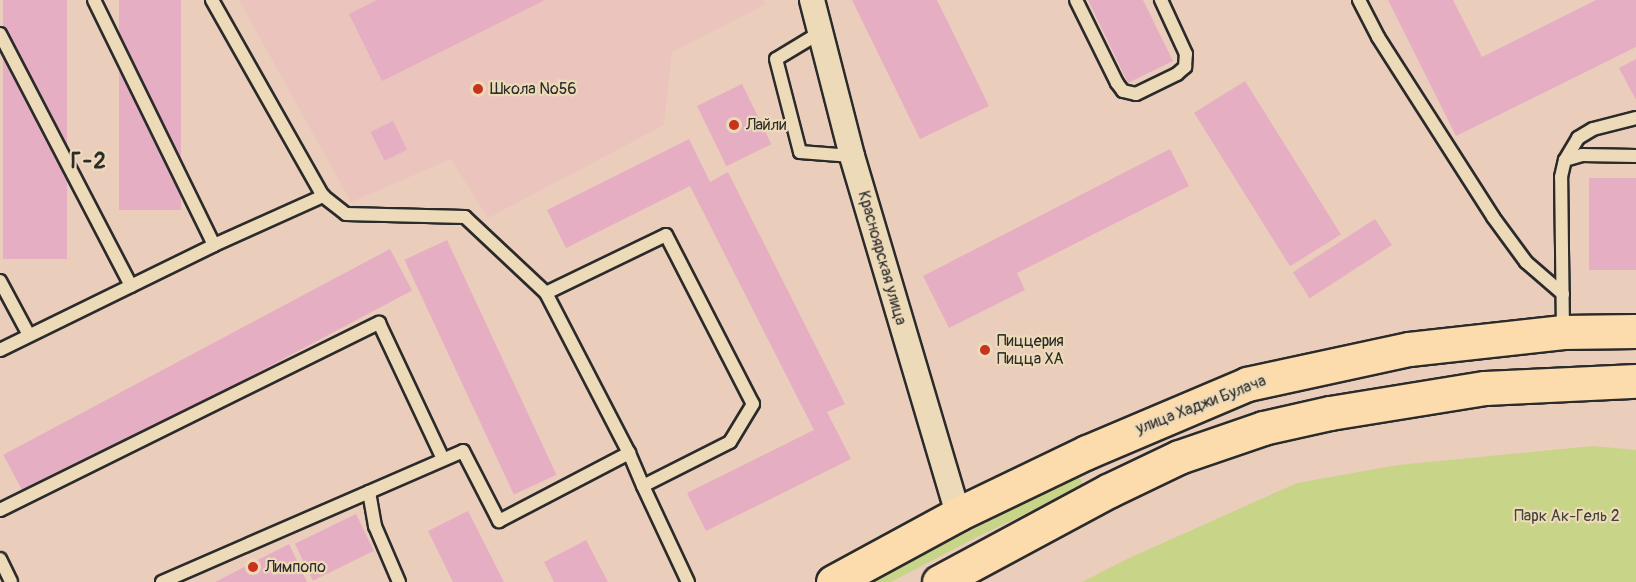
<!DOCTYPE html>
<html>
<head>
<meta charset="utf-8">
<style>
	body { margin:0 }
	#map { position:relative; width:1636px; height:582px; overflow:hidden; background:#ebcdbb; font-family:Pangolin,sans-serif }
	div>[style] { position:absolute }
	.built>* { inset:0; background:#eac4bd }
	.green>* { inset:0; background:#c8d488 }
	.building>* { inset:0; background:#e6aec3; transform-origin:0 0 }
	.roads { filter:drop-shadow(2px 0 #2b2b2b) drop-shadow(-2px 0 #2b2b2b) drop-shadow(0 2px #2b2b2b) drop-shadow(0 -2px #2b2b2b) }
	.lane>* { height:12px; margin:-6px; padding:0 6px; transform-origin:6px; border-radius:6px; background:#eddab8 }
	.street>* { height:24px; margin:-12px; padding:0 12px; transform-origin:12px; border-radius:12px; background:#eddab8 }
	.primary>* { height:33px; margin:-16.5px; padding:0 16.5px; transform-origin:16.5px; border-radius:16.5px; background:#fcdcac }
	.dots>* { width:16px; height:16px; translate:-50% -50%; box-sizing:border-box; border:3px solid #eddab8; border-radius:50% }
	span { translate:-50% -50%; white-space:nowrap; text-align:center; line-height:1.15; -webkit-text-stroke:4.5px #eddab8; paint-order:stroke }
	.poi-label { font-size:16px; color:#2b2b2b }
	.left { translate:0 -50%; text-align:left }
	.street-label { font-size:16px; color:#2b2b2b }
	.park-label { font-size:16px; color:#434439 }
	.district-label { font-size:22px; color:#2b2b2b; font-weight:700; letter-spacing:1.5px }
</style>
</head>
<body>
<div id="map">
	<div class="built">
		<i style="clip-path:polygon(239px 0,764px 0,766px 4px,672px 52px,664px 125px,488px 218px,451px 159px,351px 202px)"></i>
	</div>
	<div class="green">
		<i style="clip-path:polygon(1593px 446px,1636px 450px,1636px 582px,1082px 582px,1127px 559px,1297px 483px,1398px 465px)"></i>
		<i style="clip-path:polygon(1078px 476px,1084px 486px,981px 535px,891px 582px,869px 582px)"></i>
	</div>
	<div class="building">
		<i style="left:3px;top:0;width:64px;height:259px"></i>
		<i style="left:119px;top:0;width:62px;height:210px"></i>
		<i style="clip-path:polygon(377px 0,545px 0,382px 81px,349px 14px)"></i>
		<i style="clip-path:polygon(852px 0,937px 0,989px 106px,920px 139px)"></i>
		<i style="clip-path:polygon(1088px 0,1143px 0,1173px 61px,1128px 83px)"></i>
		<i style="clip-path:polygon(1388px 0,1453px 0,1482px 57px,1596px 0,1636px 0,1636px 47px,1456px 136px)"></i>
		<i style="clip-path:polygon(1636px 59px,1636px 100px,1619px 68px)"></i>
		<i style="left:1245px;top:81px;width:181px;height:60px;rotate:58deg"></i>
		<i style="left:742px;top:84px;width:67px;height:50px;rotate:64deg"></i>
		<i style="left:393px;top:121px;width:32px;height:25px;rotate:64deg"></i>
		<i style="clip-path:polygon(689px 139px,710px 182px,728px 172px,845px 404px,827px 412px,851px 459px,706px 531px,687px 493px,814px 430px,690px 186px,566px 248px,547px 210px)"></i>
		<i style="clip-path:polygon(1170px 149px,1189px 186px,1017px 273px,1025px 290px,949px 328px,923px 276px)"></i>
		<i style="left:1589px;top:178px;width:47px;height:92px"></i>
		<i style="left:1375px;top:219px;width:31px;height:98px;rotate:57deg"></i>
		<i style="left:447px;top:240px;width:259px;height:47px;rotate:65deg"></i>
		<i style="left:390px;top:249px;width:47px;height:438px;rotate:62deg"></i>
		<i style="clip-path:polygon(468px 511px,504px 582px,453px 582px,428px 531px)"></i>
		<i style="left:356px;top:514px;width:41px;height:68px;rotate:64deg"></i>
		<i style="clip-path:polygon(586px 540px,608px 582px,554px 582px,544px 562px)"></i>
		<i style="clip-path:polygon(289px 544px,307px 582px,215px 582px)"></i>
	</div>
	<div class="roads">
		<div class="lane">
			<i style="left:94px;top:0;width:273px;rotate:63.9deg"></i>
			<i style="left:212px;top:0;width:225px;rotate:60.5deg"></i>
			<i style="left:323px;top:196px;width:29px;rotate:38deg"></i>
			<i style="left:346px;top:214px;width:119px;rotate:1.4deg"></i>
			<i style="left:465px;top:217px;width:111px;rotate:43.2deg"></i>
			<i style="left:546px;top:293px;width:133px;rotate:-25.8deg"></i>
			<i style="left:666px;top:235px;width:190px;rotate:62.8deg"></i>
			<i style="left:753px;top:404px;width:44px;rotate:121.2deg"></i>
			<i style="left:730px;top:442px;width:97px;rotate:153.2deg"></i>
			<i style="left:643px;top:486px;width:106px;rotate:64.9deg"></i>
			<i style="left:1076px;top:0;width:93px;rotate:63.7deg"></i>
			<i style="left:1117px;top:83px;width:10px;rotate:53deg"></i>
			<i style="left:1123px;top:91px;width:13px;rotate:13deg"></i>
			<i style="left:1136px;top:94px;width:46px;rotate:-26deg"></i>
			<i style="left:1177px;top:74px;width:11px;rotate:-41deg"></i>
			<i style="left:1185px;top:67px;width:13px;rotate:-86deg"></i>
			<i style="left:1186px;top:54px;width:60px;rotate:-114.8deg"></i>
			<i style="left:1359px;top:0;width:42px;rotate:62.8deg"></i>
			<i style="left:1378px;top:37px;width:214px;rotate:57.4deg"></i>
			<i style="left:1493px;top:217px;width:56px;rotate:53.7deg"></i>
			<i style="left:1526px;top:262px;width:49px;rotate:40.9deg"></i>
			<i style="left:821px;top:32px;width:52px;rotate:149deg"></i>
			<i style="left:776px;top:59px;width:96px;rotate:75.5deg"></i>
			<i style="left:800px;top:152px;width:52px;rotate:4.4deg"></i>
			<i style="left:0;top:34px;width:284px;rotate:62.5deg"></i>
			<i style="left:1565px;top:160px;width:26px;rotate:-59deg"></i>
			<i style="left:1578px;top:138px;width:17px;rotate:-31deg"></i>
			<i style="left:1593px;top:129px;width:44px;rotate:-14.3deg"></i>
			<i style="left:0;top:281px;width:61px;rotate:61.8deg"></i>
			<i style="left:546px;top:293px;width:180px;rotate:62.6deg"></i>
			<i style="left:629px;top:453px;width:36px;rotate:67deg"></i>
			<i style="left:1563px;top:331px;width:154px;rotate:-90.7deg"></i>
			<i style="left:1561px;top:177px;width:17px;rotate:-77deg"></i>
			<i style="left:1565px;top:160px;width:18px;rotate:-16deg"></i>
			<i style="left:1582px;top:155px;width:54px;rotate:1.1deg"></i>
			<i style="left:0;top:350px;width:238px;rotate:-26.1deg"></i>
			<i style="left:214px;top:245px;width:120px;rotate:-24.2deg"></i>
			<i style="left:369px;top:492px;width:35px;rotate:80deg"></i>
			<i style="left:375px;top:526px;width:61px;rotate:66.8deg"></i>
			<i style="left:0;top:510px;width:423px;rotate:-26.3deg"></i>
			<i style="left:379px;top:323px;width:150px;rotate:64.8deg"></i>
			<i style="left:0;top:559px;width:25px;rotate:64deg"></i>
			<i style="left:162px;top:582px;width:328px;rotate:-23.5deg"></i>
			<i style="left:463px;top:451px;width:79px;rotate:62.8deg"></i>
			<i style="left:499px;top:521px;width:147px;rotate:-27.6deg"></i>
		</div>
		<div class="street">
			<i style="left:812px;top:0;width:161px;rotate:75.6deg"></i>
			<i style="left:852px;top:156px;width:373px;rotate:73.5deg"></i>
		</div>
		<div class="primary">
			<i style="left:833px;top:582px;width:142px;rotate:-28.5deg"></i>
			<i style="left:958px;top:514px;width:143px;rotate:-25.7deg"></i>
			<i style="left:1087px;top:452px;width:174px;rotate:-23deg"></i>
			<i style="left:1247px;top:384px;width:166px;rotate:-12.2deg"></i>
			<i style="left:1409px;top:349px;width:155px;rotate:-6.3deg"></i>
			<i style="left:1563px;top:332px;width:73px;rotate:-0.8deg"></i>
			<i style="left:939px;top:582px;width:192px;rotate:-28.3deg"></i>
			<i style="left:1108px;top:491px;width:79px;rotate:-25.6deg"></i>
			<i style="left:1179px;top:457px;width:89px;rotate:-19deg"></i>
			<i style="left:1263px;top:428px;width:69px;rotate:-12.6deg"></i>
			<i style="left:1330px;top:413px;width:157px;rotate:-9.2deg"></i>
			<i style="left:1485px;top:388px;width:151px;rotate:-2.7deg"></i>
		</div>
	</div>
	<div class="dots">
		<i style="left:478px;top:89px;background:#c8321e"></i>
		<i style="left:734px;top:125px;background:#c8321e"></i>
		<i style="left:985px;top:350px;background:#c8321e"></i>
		<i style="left:253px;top:567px;background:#c8321e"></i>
	</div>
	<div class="poi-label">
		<span class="left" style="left:490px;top:89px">Школа №56</span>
		<span class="left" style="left:746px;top:125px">Лайли</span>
		<span class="left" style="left:997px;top:350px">Пиццерия<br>Пицца ХА</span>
		<span class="left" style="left:265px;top:567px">Лимпопо</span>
	</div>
	<div class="street-label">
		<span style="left:882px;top:258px;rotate:74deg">Красноярская улица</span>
		<span style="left:1201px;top:405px;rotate:-21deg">улица Хаджи Булача</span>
	</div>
	<div class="park-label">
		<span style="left:1567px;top:516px">Парк Ак-Гель 2</span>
	</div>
	<div class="district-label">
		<span style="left:89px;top:162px">Г-2</span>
	</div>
</div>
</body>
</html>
